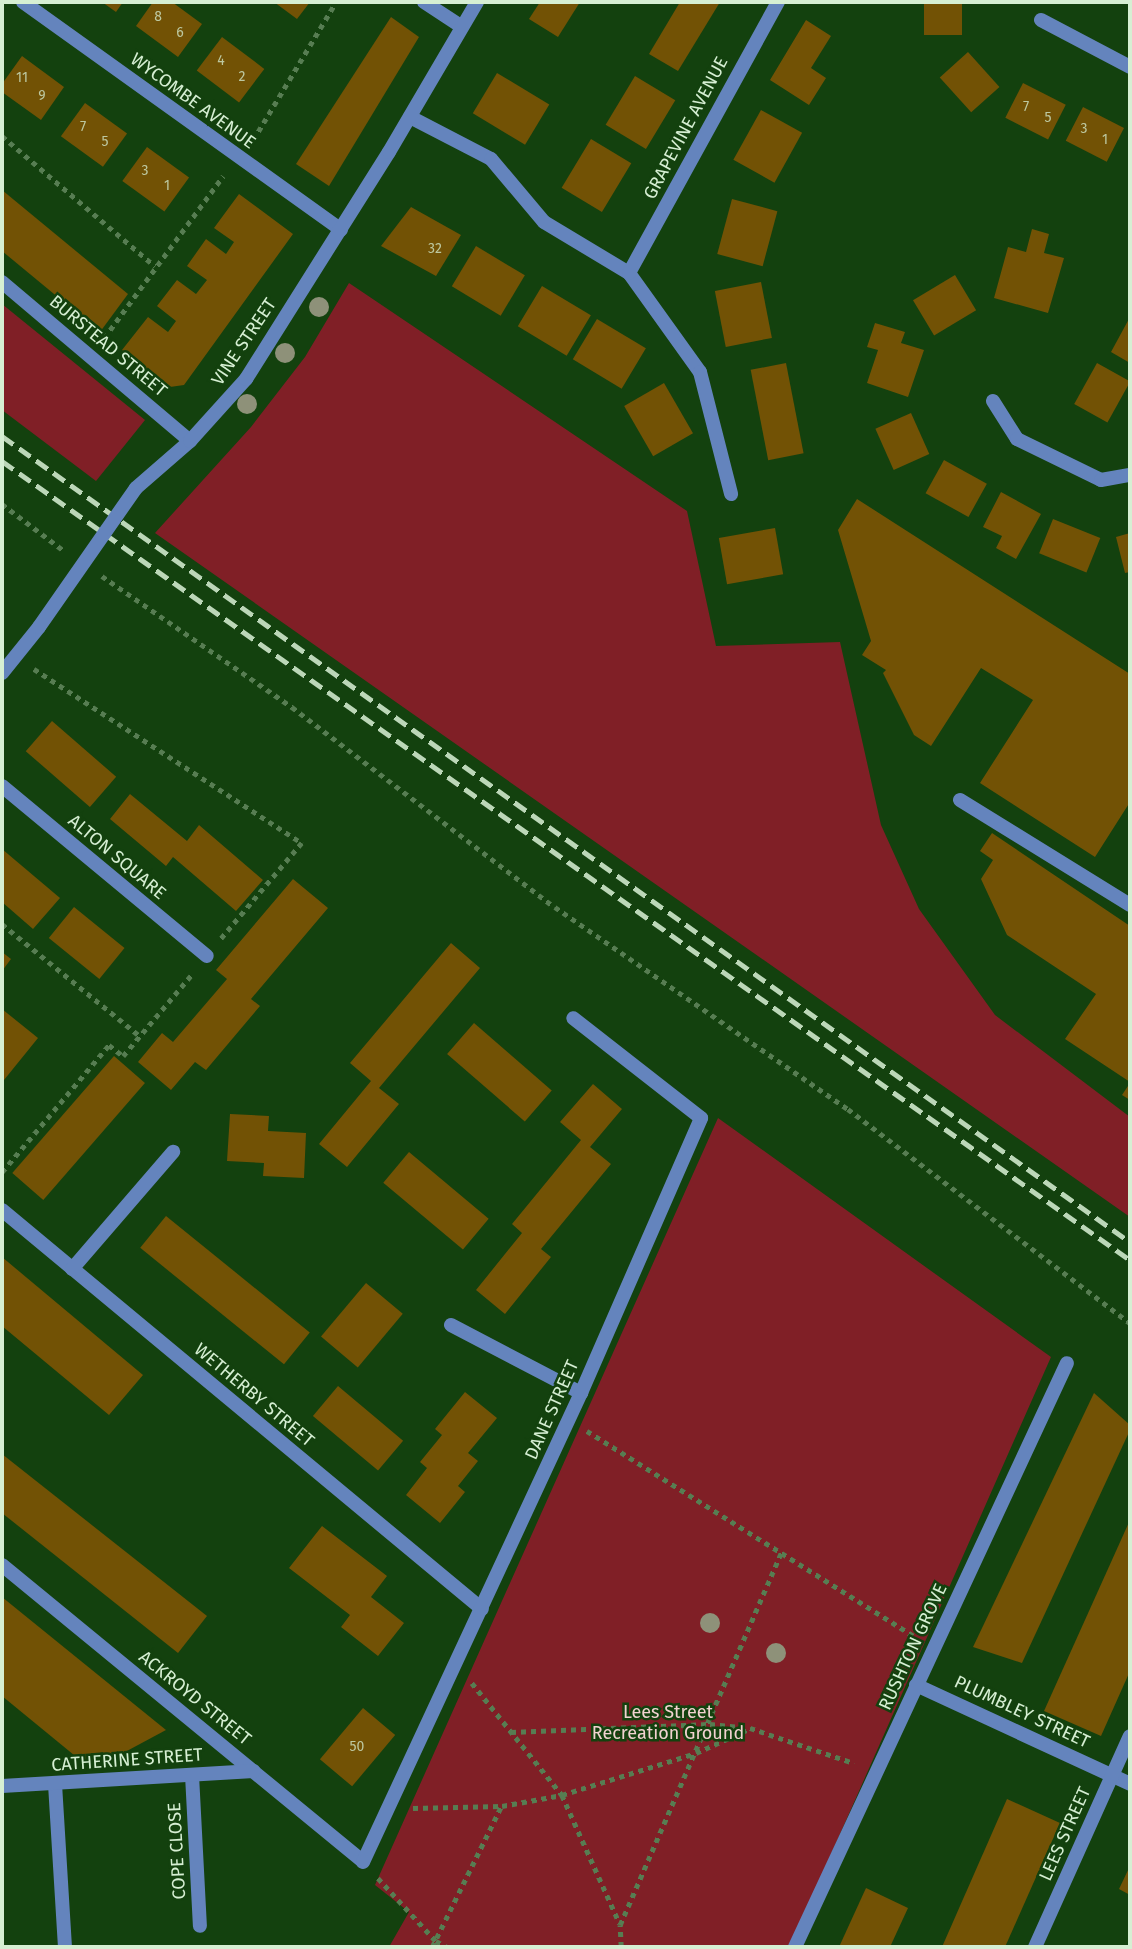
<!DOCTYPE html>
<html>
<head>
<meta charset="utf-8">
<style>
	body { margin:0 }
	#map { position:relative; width:1132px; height:1949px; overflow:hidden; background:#13410e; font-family:"Fira Sans",sans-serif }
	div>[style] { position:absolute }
	.green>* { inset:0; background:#801f26 }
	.building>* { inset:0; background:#725205; transform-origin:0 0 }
	.path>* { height:4.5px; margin-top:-2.25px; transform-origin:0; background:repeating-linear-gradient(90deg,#577d52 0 5px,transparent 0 10px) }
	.lane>* { height:14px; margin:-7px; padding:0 7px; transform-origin:7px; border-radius:7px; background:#6484bd }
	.street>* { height:14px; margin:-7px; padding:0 7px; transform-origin:7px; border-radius:7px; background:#6484bd }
	.rail>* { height:5px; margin-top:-2.5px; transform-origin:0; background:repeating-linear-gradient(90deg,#bcd7b8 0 14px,transparent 0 21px) }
	.street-bridge>* { height:14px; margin:-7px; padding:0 7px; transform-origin:7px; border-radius:7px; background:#6484bd }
	.trees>* { width:20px; height:20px; margin:-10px; border-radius:50%; background:#8e9179 }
	span { translate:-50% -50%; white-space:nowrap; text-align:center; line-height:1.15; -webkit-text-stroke:5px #13410e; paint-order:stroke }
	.number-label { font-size:14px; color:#bdc8a0 }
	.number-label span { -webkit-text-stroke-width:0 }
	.street-label { font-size:18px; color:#d6efd3 }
	.park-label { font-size:18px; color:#f2d2d0 }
	.frame { position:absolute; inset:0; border:4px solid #d6efd3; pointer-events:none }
</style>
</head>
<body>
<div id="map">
	<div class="green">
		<i style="clip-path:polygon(349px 283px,687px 511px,716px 646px,840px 642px,881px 825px,919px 909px,995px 1015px,1130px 1117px,1130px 1217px,155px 533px,251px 427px,305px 357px)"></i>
		<i style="clip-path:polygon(2px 304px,145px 420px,96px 481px,2px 410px)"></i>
		<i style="clip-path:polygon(718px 1118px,1051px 1357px,790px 1947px,389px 1947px,409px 1912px,375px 1885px)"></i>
	</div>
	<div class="building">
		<i style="clip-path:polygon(102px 2px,123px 2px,116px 12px)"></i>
		<i style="clip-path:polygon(153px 2px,172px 2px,202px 24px,178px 57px,136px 26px)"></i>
		<i style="clip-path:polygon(274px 2px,310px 2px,297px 19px)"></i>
		<i style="clip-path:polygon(540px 2px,580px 2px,558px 37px,529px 19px)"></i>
		<i style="clip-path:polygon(680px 2px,720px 2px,678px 71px,649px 54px)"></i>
		<i style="left:924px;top:2px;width:38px;height:33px"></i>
		<i style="clip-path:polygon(391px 17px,419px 37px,329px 186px,296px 164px)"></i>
		<i style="clip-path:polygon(806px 20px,831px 36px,811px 68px,826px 78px,809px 105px,770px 80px)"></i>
		<i style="left:222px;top:37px;width:53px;height:42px;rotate:37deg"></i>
		<i style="left:968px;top:52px;width:47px;height:38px;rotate:48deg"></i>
		<i style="clip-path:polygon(22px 56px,64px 87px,41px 120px,2px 92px,2px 84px)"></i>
		<i style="left:497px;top:73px;width:61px;height:47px;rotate:31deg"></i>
		<i style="left:635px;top:76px;width:47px;height:57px;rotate:31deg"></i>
		<i style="left:1023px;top:83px;width:48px;height:39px;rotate:27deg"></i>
		<i style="left:85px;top:103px;width:52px;height:41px;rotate:36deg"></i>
		<i style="left:1083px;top:107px;width:46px;height:38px;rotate:27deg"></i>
		<i style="left:761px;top:110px;width:47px;height:57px;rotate:29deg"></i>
		<i style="left:591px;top:139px;width:47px;height:57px;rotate:31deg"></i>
		<i style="left:147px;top:147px;width:52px;height:42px;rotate:36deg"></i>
		<i style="clip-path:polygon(2px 190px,128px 294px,100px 332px,2px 251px)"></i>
		<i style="clip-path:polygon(239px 194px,293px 234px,184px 385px,170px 387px,122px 350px,148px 317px,168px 332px,176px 321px,157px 306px,177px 280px,196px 294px,207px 280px,187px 266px,206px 239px,226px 254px,234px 242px,214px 228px)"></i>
		<i style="left:732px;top:199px;width:47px;height:57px;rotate:15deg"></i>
		<i style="clip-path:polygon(411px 207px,461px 235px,436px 276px,381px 246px)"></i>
		<i style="clip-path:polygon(1032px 229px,1049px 234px,1044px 253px,1064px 258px,1048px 313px,994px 298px,1008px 247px,1026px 252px)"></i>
		<i style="left:476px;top:246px;width:57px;height:47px;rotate:31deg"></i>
		<i style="left:955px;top:275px;width:41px;height:49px;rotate:59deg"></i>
		<i style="left:761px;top:282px;width:57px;height:47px;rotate:79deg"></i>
		<i style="left:542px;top:286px;width:57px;height:47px;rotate:31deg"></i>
		<i style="clip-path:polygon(1130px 317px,1130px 363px,1111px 352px)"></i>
		<i style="left:597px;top:319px;width:57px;height:47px;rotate:31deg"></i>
		<i style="clip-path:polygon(875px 323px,905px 332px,901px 343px,924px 350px,908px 397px,867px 383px,878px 350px,867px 347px)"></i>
		<i style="left:786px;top:363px;width:92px;height:36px;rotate:79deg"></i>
		<i style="left:1097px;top:363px;width:38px;height:47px;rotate:29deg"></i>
		<i style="left:664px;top:383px;width:58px;height:46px;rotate:60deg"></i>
		<i style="left:911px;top:413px;width:45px;height:39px;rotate:66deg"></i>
		<i style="left:944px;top:460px;width:49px;height:38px;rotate:29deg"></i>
		<i style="clip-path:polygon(1001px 492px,1041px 514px,1016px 559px,996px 548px,1002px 536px,983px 527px)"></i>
		<i style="clip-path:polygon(857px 499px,1130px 674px,1130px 802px,1095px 857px,980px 783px,1033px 700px,981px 668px,931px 746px,914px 735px,883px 673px,886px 670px,862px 655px,871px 641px,838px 530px)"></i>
		<i style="left:1053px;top:519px;width:51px;height:37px;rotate:22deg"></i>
		<i style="left:775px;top:528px;width:47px;height:57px;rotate:80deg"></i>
		<i style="clip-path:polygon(1130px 533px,1130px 572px,1125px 573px,1116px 537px)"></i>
		<i style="left:52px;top:721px;width:85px;height:40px;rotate:41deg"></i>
		<i style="clip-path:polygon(130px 794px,187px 841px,199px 825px,263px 880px,236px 911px,173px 857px,166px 866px,110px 819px)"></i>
		<i style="clip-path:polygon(992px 833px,1130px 926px,1130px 1082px,1065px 1039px,1096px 994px,1007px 935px,981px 879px,993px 860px,980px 851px)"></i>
		<i style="clip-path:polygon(2px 849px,60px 898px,33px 929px,2px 902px)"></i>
		<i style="clip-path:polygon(293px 879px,328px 908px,251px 999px,260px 1006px,206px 1070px,195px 1062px,171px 1090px,138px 1062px,162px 1033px,173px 1042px,227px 979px,216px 970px)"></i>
		<i style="left:74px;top:907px;width:65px;height:40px;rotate:39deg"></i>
		<i style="clip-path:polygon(451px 943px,480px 968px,379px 1088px,399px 1104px,347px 1167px,319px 1144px,371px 1081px,350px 1063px)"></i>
		<i style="clip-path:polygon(2px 952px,11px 959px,2px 971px)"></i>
		<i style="clip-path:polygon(2px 1009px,38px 1038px,4px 1080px,2px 1078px)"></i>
		<i style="left:474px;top:1023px;width:103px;height:41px;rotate:41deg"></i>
		<i style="left:114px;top:1056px;width:41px;height:155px;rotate:41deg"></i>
		<i style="clip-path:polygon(1130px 1083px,1130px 1100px,1122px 1095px)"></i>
		<i style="clip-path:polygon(593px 1084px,622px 1109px,590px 1147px,611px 1164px,541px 1249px,551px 1257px,505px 1314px,476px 1290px,522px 1233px,512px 1224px,581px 1140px,560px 1122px)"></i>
		<i style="clip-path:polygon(230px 1114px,269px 1116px,268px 1131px,306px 1133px,304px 1178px,263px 1176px,264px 1163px,227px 1161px)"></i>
		<i style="left:409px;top:1152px;width:104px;height:40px;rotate:40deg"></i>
		<i style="left:166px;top:1216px;width:185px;height:41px;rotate:39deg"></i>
		<i style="clip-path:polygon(2px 1257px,143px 1375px,109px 1415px,2px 1326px)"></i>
		<i style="left:366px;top:1283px;width:48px;height:70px;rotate:40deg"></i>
		<i style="left:338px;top:1386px;width:85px;height:39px;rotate:40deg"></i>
		<i style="clip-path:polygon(465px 1392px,497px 1418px,468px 1453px,478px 1461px,458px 1486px,465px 1492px,440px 1523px,406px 1495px,427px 1468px,420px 1462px,442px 1435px,435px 1429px)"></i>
		<i style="clip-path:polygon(1094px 1393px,1130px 1425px,1130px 1430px,1022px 1663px,973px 1647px)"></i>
		<i style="clip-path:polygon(2px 1454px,207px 1616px,178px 1653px,2px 1513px)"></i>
		<i style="clip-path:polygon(1130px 1520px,1130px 1671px,1101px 1736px,1044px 1711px)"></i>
		<i style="clip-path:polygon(322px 1526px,387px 1576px,371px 1597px,404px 1623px,378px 1656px,341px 1627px,350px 1615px,289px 1568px)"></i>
		<i style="clip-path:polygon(2px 1597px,166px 1730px,125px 1752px,80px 1760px,2px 1696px)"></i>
		<i style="left:363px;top:1708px;width:42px;height:67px;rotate:40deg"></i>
		<i style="clip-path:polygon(1007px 1799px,1060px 1823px,1005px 1947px,942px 1947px)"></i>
		<i style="clip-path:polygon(1130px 1866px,1130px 1895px,1119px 1889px)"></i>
		<i style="clip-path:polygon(866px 1888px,908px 1908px,890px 1947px,839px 1947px)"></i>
	</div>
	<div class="path">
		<i style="left:2px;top:136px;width:201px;rotate:40.4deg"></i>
		<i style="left:253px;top:140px;width:161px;rotate:-59deg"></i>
		<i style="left:104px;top:338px;width:201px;rotate:-53.7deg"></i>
		<i style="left:2px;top:504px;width:76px;rotate:37deg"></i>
		<i style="left:102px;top:576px;width:231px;rotate:34.6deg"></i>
		<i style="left:292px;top:707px;width:330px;rotate:37.3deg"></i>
		<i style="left:555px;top:907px;width:356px;rotate:34.6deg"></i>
		<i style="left:848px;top:1109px;width:354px;rotate:37.2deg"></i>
		<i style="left:34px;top:669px;width:320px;rotate:33deg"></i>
		<i style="left:302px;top:843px;width:126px;rotate:130.2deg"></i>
		<i style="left:2px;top:924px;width:178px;rotate:39.1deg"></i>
		<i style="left:2px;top:1172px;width:166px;rotate:-49.9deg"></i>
		<i style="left:109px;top:1045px;width:18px;rotate:38deg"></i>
		<i style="left:123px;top:1056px;width:109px;rotate:-49.9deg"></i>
		<i style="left:587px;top:1431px;width:387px;rotate:32.1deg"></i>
		<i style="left:472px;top:1683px;width:144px;rotate:51.2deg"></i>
		<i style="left:562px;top:1795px;width:141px;rotate:65.8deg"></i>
		<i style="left:511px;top:1732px;width:199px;rotate:-2.3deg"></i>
		<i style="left:710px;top:1724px;width:40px;rotate:5.7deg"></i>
		<i style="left:750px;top:1728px;width:110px;rotate:18.6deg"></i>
		<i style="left:413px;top:1808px;width:89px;rotate:-1.3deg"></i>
		<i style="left:502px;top:1806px;width:61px;rotate:-10.4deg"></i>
		<i style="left:562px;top:1795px;width:140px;rotate:-17.4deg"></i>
		<i style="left:696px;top:1753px;width:58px;rotate:-24.4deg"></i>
		<i style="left:378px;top:1878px;width:86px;rotate:47.4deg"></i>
		<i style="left:436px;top:1941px;width:13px;rotate:29deg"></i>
		<i style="left:432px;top:1947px;width:156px;rotate:-63.8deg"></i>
		<i style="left:621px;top:1947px;width:22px;rotate:-93deg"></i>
		<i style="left:620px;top:1925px;width:408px;rotate:-66.6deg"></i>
	</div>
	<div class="lane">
		<i style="left:960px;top:800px;width:200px;rotate:31.7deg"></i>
	</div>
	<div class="street">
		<i style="left:23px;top:2px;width:391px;rotate:35.6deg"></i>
		<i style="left:424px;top:2px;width:45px;rotate:33.3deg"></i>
		<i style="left:1041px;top:20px;width:101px;rotate:27.8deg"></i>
		<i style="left:410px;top:117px;width:91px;rotate:27.4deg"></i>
		<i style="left:491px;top:159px;width:82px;rotate:49.9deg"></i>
		<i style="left:544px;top:222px;width:99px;rotate:31deg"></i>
		<i style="left:629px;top:273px;width:122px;rotate:54.4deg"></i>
		<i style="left:700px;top:372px;width:126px;rotate:75.7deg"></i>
		<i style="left:629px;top:273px;width:309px;rotate:-61.2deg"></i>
		<i style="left:2px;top:282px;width:246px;rotate:40.2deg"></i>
		<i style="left:993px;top:401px;width:45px;rotate:57.7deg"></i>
		<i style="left:1017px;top:439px;width:93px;rotate:26deg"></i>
		<i style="left:1101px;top:480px;width:29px;rotate:-10deg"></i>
		<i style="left:136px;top:488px;width:72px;rotate:-41deg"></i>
		<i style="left:190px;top:441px;width:84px;rotate:-47.9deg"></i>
		<i style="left:246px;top:379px;width:268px;rotate:-57.8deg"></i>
		<i style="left:389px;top:152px;width:174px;rotate:-59.6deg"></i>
		<i style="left:2px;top:673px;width:59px;rotate:-51.2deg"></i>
		<i style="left:2px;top:786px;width:266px;rotate:39.7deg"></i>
		<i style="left:2px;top:1210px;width:624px;rotate:39.74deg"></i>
		<i style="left:72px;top:1269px;width:155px;rotate:-49.2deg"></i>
		<i style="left:451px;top:1325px;width:147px;rotate:27.6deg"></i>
		<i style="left:2px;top:1565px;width:467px;rotate:39.4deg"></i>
		<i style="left:363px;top:1862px;width:517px;rotate:-65.07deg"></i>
		<i style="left:581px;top:1393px;width:300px;rotate:-66.4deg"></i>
		<i style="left:701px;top:1118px;width:162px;rotate:-142deg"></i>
		<i style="left:916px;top:1685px;width:236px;rotate:24.8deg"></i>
		<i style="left:192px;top:1775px;width:151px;rotate:87deg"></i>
		<i style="left:55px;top:1784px;width:163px;rotate:86.5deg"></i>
		<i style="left:2px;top:1786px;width:252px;rotate:-3.4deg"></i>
		<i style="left:795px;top:1947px;width:644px;rotate:-65.03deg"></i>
		<i style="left:1035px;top:1947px;width:231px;rotate:-65.8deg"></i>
	</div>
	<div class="rail">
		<i style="left:2px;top:436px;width:1386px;rotate:35.55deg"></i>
		<i style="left:2px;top:461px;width:1382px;rotate:35.31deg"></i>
	</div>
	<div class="street-bridge">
		<i style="left:39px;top:627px;width:169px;rotate:-55.1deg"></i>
	</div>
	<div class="trees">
		<i style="left:319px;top:307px"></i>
		<i style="left:285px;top:353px"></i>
		<i style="left:247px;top:404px"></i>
		<i style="left:710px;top:1623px"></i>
		<i style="left:776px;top:1653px"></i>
	</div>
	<div class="number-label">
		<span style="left:158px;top:17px">8</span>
		<span style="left:180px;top:33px">6</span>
		<span style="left:221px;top:61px">4</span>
		<span style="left:242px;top:77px">2</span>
		<span style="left:22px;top:78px">11</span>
		<span style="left:42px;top:96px">9</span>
		<span style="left:1026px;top:107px">7</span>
		<span style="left:1048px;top:118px">5</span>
		<span style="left:83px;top:127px">7</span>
		<span style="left:1084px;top:129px">3</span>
		<span style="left:1105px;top:140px">1</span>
		<span style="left:105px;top:142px">5</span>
		<span style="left:145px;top:171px">3</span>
		<span style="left:167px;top:186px">1</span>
		<span style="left:435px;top:249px">32</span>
		<span style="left:357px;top:1747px">50</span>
	</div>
	<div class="street-label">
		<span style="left:193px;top:101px;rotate:36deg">WYCOMBE AVENUE</span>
		<span style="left:686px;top:128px;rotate:-62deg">GRAPEVINE AVENUE</span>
		<span style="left:244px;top:342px;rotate:-56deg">VINE STREET</span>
		<span style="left:108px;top:346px;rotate:40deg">BURSTEAD STREET</span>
		<span style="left:117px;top:857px;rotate:40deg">ALTON SQUARE</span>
		<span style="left:254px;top:1395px;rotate:40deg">WETHERBY STREET</span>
		<span style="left:552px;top:1410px;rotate:-66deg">DANE STREET</span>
		<span style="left:913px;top:1647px;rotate:-65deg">RUSHTON GROVE</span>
		<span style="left:195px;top:1698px;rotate:39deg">ACKROYD STREET</span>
		<span style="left:1022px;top:1712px;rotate:25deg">PLUMBLEY STREET</span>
		<span style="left:127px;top:1760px;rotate:-4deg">CATHERINE STREET</span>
		<span style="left:1065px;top:1834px;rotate:-66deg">LEES STREET</span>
		<span style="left:177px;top:1851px;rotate:-93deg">COPE CLOSE</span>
	</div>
	<div class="park-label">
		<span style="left:668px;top:1723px">Lees Street<br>Recreation Ground</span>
	</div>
	<div class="frame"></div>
</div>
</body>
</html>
